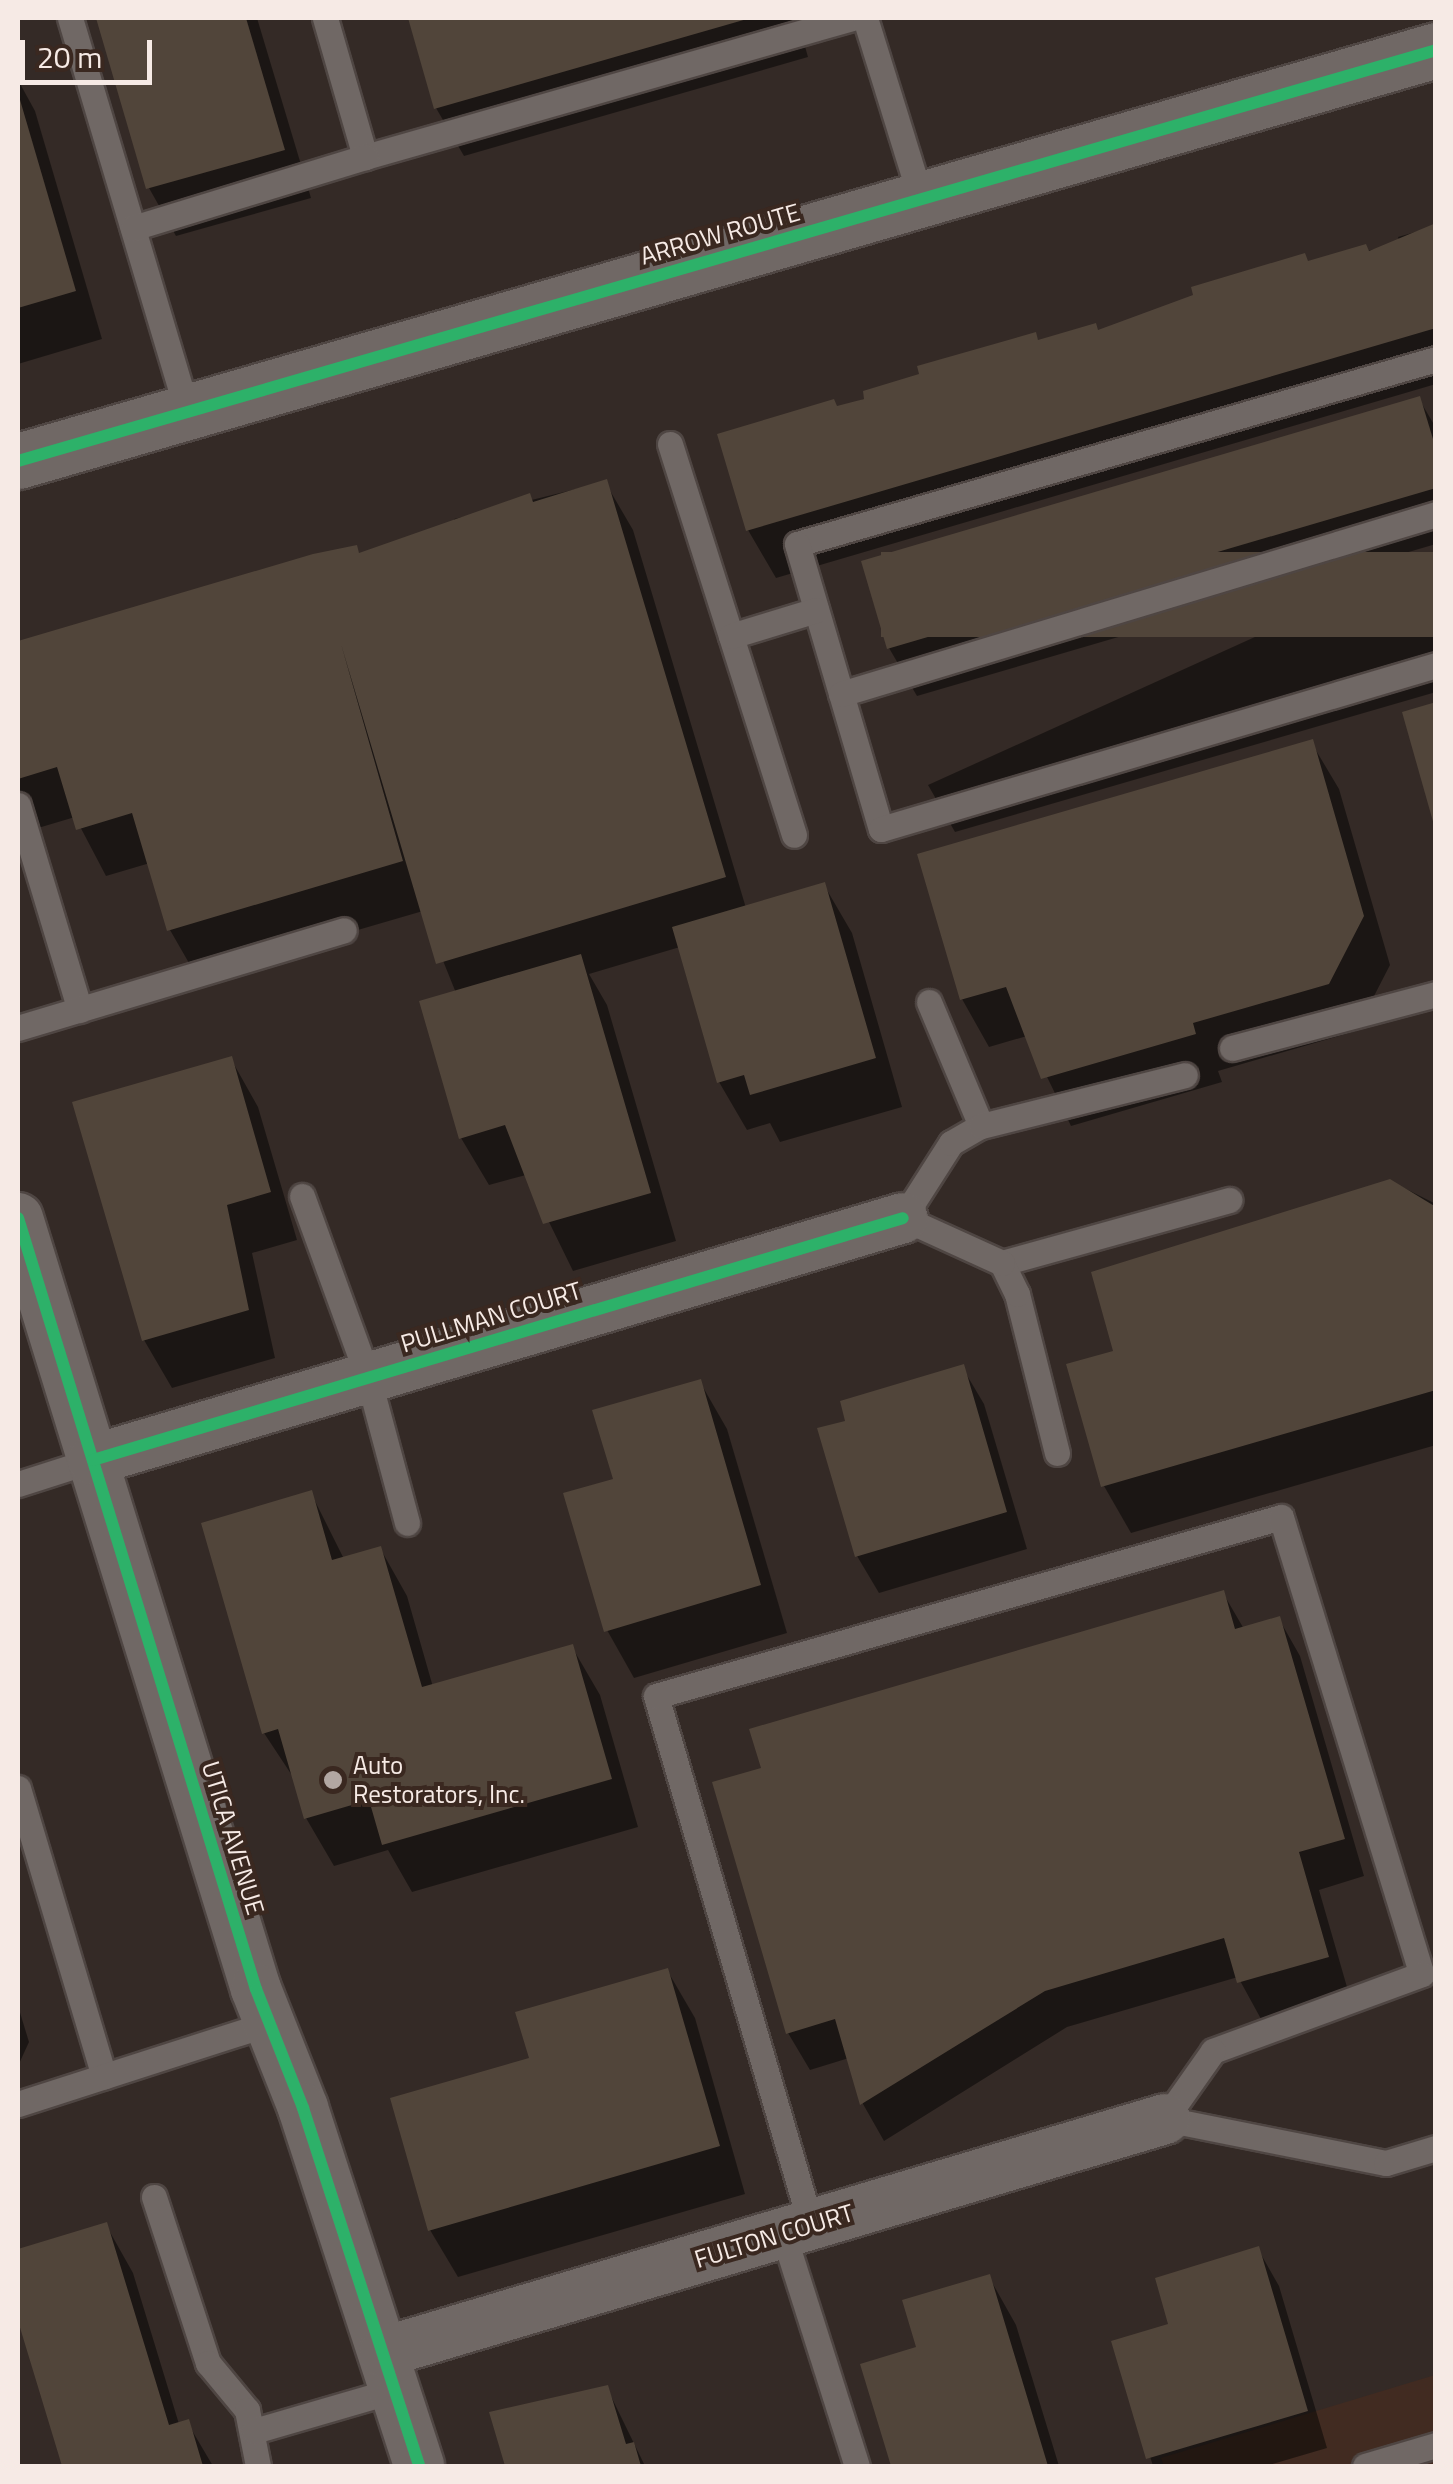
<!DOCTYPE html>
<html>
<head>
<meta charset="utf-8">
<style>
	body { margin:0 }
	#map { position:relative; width:1453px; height:2484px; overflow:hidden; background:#342a26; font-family:"Titillium Web",sans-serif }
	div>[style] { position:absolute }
	.built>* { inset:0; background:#412b21 }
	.shadow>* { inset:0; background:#0007 }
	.building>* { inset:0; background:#51453a; transform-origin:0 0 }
	.roads { filter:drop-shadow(2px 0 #4f4643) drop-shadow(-2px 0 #4f4643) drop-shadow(0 2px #4f4643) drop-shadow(0 -2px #4f4643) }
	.service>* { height:25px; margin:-12.5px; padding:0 12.5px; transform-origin:12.5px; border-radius:12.5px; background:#706865 }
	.minor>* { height:50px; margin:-25px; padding:0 25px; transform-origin:25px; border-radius:25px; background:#706865 }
	.secondary>* { height:55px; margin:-27.5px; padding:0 27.5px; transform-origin:27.5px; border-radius:27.5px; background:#706865 }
	.cycleway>* { height:12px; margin:-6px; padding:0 6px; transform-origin:6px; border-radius:6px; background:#2db169 }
	.dots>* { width:28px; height:28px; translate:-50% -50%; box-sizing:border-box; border:5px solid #3a2820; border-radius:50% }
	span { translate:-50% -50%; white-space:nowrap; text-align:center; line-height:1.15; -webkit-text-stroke:8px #3a2820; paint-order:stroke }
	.street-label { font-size:25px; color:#f6eae5 }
	.poi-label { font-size:25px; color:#f6eae5 }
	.left { translate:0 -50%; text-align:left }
	.frame { position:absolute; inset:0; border:20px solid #f6eae5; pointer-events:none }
	.scale { position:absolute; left:20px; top:40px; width:132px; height:45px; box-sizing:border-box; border:5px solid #f6eae5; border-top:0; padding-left:12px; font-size:30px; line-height:35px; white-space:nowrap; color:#f6eae5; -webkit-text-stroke:8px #3a2820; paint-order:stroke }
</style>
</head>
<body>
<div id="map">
	<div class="built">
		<i style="clip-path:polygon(1435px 2375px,1435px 2466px,1164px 2466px,1161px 2458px)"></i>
	</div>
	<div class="shadow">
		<i style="clip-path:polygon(98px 18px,257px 18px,311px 198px,176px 236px,149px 188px)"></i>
		<i style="clip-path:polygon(411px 18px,797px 18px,808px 57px,464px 156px,436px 108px)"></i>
		<i style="clip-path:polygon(18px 80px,35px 111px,102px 339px,18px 364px)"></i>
		<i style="clip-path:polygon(1436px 226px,1436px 384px,776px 578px,748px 530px,837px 409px,1035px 335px,1039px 342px,1099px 332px,1308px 263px,1400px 244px,1398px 237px)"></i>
		<i style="clip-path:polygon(1419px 399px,1436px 428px,1436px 544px,917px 696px,889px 648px)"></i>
		<i style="clip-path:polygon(605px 482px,633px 530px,746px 908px,824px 885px,852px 933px,902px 1107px,780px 1142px,770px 1123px,747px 1130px,719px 1082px,680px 947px,589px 974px,607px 1005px,676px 1241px,573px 1271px,526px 1175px,489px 1185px,461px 1138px,456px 993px,423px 911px,197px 977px,170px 930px,150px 863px,106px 876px,75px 817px,18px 834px,18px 644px,355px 548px,360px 555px,456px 526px,454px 519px)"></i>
		<i style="clip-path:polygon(1436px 555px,1436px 692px,955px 832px,928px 785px)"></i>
		<i style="clip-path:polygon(1311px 742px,1339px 789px,1390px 965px,1356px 1031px,1218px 1071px,1222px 1082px,1071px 1126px,1027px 1036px,989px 1047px,962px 999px)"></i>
		<i style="clip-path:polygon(231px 1059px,258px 1107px,297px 1240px,252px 1253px,275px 1358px,172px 1388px,144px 1340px,75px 1104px)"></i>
		<i style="clip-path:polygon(1390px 1181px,1436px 1204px,1436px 1445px,1131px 1533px,1104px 1486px,1116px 1353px)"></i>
		<i style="clip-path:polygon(962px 1367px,984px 1404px,1027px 1549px,879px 1593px,857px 1556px,848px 1422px)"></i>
		<i style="clip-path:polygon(700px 1382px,727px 1429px,787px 1633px,634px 1678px,607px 1630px)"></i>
		<i style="clip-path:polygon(311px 1493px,344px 1559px,380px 1548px,407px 1596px,433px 1687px,572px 1647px,600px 1695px,638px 1827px,412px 1892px,388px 1850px,334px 1866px,306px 1818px,295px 1780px,264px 1733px)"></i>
		<i style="clip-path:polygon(1223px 1593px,1244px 1629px,1279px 1619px,1300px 1656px,1364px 1876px,1319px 1890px,1349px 1994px,1261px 2019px,1238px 1977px,1067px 2027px,884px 2141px,863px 2104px,849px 2058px,810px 2070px,788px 2033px,764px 1770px)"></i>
		<i style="clip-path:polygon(667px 1970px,695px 2018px,745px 2194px,458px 2277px,430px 2230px,532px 2060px)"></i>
		<i style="clip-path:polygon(18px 2006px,29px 2042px,18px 2066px)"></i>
		<i style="clip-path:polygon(106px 2225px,133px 2273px,179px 2424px,187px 2422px,213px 2466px,65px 2466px,18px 2313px,18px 2252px)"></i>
		<i style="clip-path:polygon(1258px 2249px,1279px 2286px,1327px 2448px,1266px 2466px,1153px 2466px,1115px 2343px,1171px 2326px)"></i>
		<i style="clip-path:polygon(989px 2277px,1016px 2325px,1059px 2466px,894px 2466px,864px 2366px,919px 2349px)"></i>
		<i style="clip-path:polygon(607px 2388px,645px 2466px,507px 2466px,492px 2414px)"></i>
	</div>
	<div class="building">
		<i style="clip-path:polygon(96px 18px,246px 18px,285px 150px,146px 189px)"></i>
		<i style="clip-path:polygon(408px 18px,747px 18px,747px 19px,434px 109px)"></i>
		<i style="clip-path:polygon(18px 93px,76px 291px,18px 308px)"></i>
		<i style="clip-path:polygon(1436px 223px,1436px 328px,746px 531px,717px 434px,834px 399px,837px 406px,864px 399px,863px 391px,919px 374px,917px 366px,1036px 332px,1038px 340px,1096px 323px,1098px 330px,1193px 295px,1191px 287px,1305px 253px,1308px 261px,1366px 244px,1369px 251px)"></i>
		<i style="clip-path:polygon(1420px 396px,1436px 449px,1436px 488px,887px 649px,861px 561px)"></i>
		<i style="clip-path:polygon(607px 479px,726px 877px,436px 964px,341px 644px,403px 861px,167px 931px,132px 813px,76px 830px,57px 767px,18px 779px,18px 641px,313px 554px,357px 545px,359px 553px,530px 493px,533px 502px)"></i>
		<i style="left:1436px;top:552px;width:85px;height:555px;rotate:90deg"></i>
		<i style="clip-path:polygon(1436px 702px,1436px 824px,1434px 825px,1402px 712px)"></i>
		<i style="clip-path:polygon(1313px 739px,1364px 916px,1329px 984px,1193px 1023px,1196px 1034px,1041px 1079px,1006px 987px,960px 1000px,917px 854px)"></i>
		<i style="clip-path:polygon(825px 882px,876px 1058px,750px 1095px,744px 1075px,717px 1083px,672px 927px)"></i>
		<i style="clip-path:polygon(581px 954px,651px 1193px,543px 1224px,505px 1125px,459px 1139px,419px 1001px)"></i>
		<i style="clip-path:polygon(232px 1056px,271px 1192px,227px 1205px,249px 1310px,142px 1341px,72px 1102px)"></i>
		<i style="clip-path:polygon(1390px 1179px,1436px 1207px,1436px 1390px,1101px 1487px,1066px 1364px,1113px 1351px,1091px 1272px)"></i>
		<i style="clip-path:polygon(964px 1364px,1007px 1512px,855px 1557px,817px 1428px,845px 1421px,840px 1401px)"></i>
		<i style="clip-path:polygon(701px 1379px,761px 1585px,604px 1632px,563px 1493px,613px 1479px,592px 1410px)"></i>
		<i style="clip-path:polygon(312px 1490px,332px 1560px,381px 1546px,422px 1687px,573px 1644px,612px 1779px,382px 1845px,369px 1800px,304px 1819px,278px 1729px,262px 1734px,201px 1523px)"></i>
		<i style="clip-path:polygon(1224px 1590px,1235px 1629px,1280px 1616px,1345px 1839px,1299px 1852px,1329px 1957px,1237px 1983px,1224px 1938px,1045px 1991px,860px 2105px,835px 2019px,786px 2034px,712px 1782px,761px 1768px,749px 1729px)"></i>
		<i style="clip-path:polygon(668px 1968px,720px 2146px,428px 2231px,390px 2098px,529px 2058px,515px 2012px)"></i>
		<i style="clip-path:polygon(107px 2222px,169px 2425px,189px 2419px,203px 2466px,62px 2466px,18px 2321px,18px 2249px)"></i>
		<i style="clip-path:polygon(1259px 2246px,1308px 2411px,1146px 2459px,1111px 2341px,1168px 2324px,1155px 2278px)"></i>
		<i style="clip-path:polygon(990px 2274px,1048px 2466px,891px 2466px,860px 2364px,916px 2347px,902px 2300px)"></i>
		<i style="clip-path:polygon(608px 2385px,626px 2444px,634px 2442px,641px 2466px,505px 2466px,489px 2412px)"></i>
	</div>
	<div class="roads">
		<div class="service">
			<i style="left:70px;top:18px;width:410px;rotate:73.4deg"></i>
			<i style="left:325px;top:18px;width:145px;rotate:73.9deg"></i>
			<i style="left:365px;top:157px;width:506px;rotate:-15.93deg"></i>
			<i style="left:865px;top:18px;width:189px;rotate:72.8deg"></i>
			<i style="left:133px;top:228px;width:243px;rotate:-17deg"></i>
			<i style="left:1436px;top:359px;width:665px;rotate:163.85deg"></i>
			<i style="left:797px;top:544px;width:297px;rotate:73.6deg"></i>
			<i style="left:881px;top:829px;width:579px;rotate:-16.46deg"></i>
			<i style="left:670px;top:444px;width:410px;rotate:72.4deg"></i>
			<i style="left:731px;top:636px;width:89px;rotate:-17deg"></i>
			<i style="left:841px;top:694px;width:622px;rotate:-16.83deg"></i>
			<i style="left:18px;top:805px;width:214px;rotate:73.2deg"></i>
			<i style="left:929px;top:1002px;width:134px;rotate:67.2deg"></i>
			<i style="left:18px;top:1028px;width:340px;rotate:-16.7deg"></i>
			<i style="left:1232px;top:1048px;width:211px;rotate:-14.8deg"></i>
			<i style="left:302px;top:1196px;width:193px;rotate:70deg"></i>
			<i style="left:368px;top:1377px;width:151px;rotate:75deg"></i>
			<i style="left:1002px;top:1263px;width:236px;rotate:-15.5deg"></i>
			<i style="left:1057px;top:1453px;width:164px;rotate:-104.1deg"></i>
			<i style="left:1017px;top:1294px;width:34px;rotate:-116deg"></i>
			<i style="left:1002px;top:1263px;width:109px;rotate:-155.6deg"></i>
			<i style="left:903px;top:1218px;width:89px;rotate:-57.4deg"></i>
			<i style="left:951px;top:1143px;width:34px;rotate:-30deg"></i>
			<i style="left:981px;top:1126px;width:210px;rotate:-14deg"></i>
			<i style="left:18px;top:1484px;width:79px;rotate:-17.7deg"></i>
			<i style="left:18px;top:1788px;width:301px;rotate:73.4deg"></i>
			<i style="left:18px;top:2104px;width:265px;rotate:-17.8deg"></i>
			<i style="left:154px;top:2197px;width:175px;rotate:72deg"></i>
			<i style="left:208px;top:2363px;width:61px;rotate:50.3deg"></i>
			<i style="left:247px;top:2410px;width:57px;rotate:78.9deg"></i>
			<i style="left:811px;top:2225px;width:551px;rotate:-106.33deg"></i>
			<i style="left:656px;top:1696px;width:650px;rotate:-15.98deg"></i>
			<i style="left:1281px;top:1517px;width:478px;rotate:72.9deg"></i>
			<i style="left:1422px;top:1974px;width:223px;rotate:159.8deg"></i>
			<i style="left:1213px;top:2051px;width:83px;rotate:125.2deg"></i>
			<i style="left:1165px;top:2119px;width:225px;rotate:11.3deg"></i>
			<i style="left:1386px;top:2163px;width:52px;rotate:-16.7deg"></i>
			<i style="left:783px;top:2233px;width:244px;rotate:72.4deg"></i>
			<i style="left:254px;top:2431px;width:147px;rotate:-16.2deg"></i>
			<i style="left:1365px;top:2466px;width:74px;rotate:-16.5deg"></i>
		</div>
		<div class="minor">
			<i style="left:18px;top:1218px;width:807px;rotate:72.85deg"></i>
			<i style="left:256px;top:1989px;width:128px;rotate:68.4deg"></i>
			<i style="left:303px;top:2108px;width:376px;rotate:72deg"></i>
			<i style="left:93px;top:1460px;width:845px;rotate:-16.63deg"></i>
			<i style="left:384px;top:2352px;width:815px;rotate:-16.61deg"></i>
		</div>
		<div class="secondary">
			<i style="left:18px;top:461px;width:1476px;rotate:-16.16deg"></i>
		</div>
	</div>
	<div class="cycleway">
		<i style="left:18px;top:461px;width:1476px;rotate:-16.16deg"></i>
		<i style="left:18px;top:1218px;width:807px;rotate:72.85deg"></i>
		<i style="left:256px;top:1989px;width:128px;rotate:68.4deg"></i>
		<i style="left:303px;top:2108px;width:376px;rotate:72deg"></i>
		<i style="left:93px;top:1460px;width:845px;rotate:-16.63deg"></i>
	</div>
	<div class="dots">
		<i style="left:333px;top:1780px;background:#b2a7a2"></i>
	</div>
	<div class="street-label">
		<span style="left:720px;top:234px;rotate:-16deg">ARROW ROUTE</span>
		<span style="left:491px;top:1317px;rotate:-17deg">PULLMAN COURT</span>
		<span style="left:233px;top:1838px;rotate:73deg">UTICA AVENUE</span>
		<span style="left:774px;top:2236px;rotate:-17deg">FULTON COURT</span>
	</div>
	<div class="poi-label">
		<span class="left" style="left:353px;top:1780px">Auto<br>Restorators, Inc.</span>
	</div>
	<div class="frame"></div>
	<div class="scale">20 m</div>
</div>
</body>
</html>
